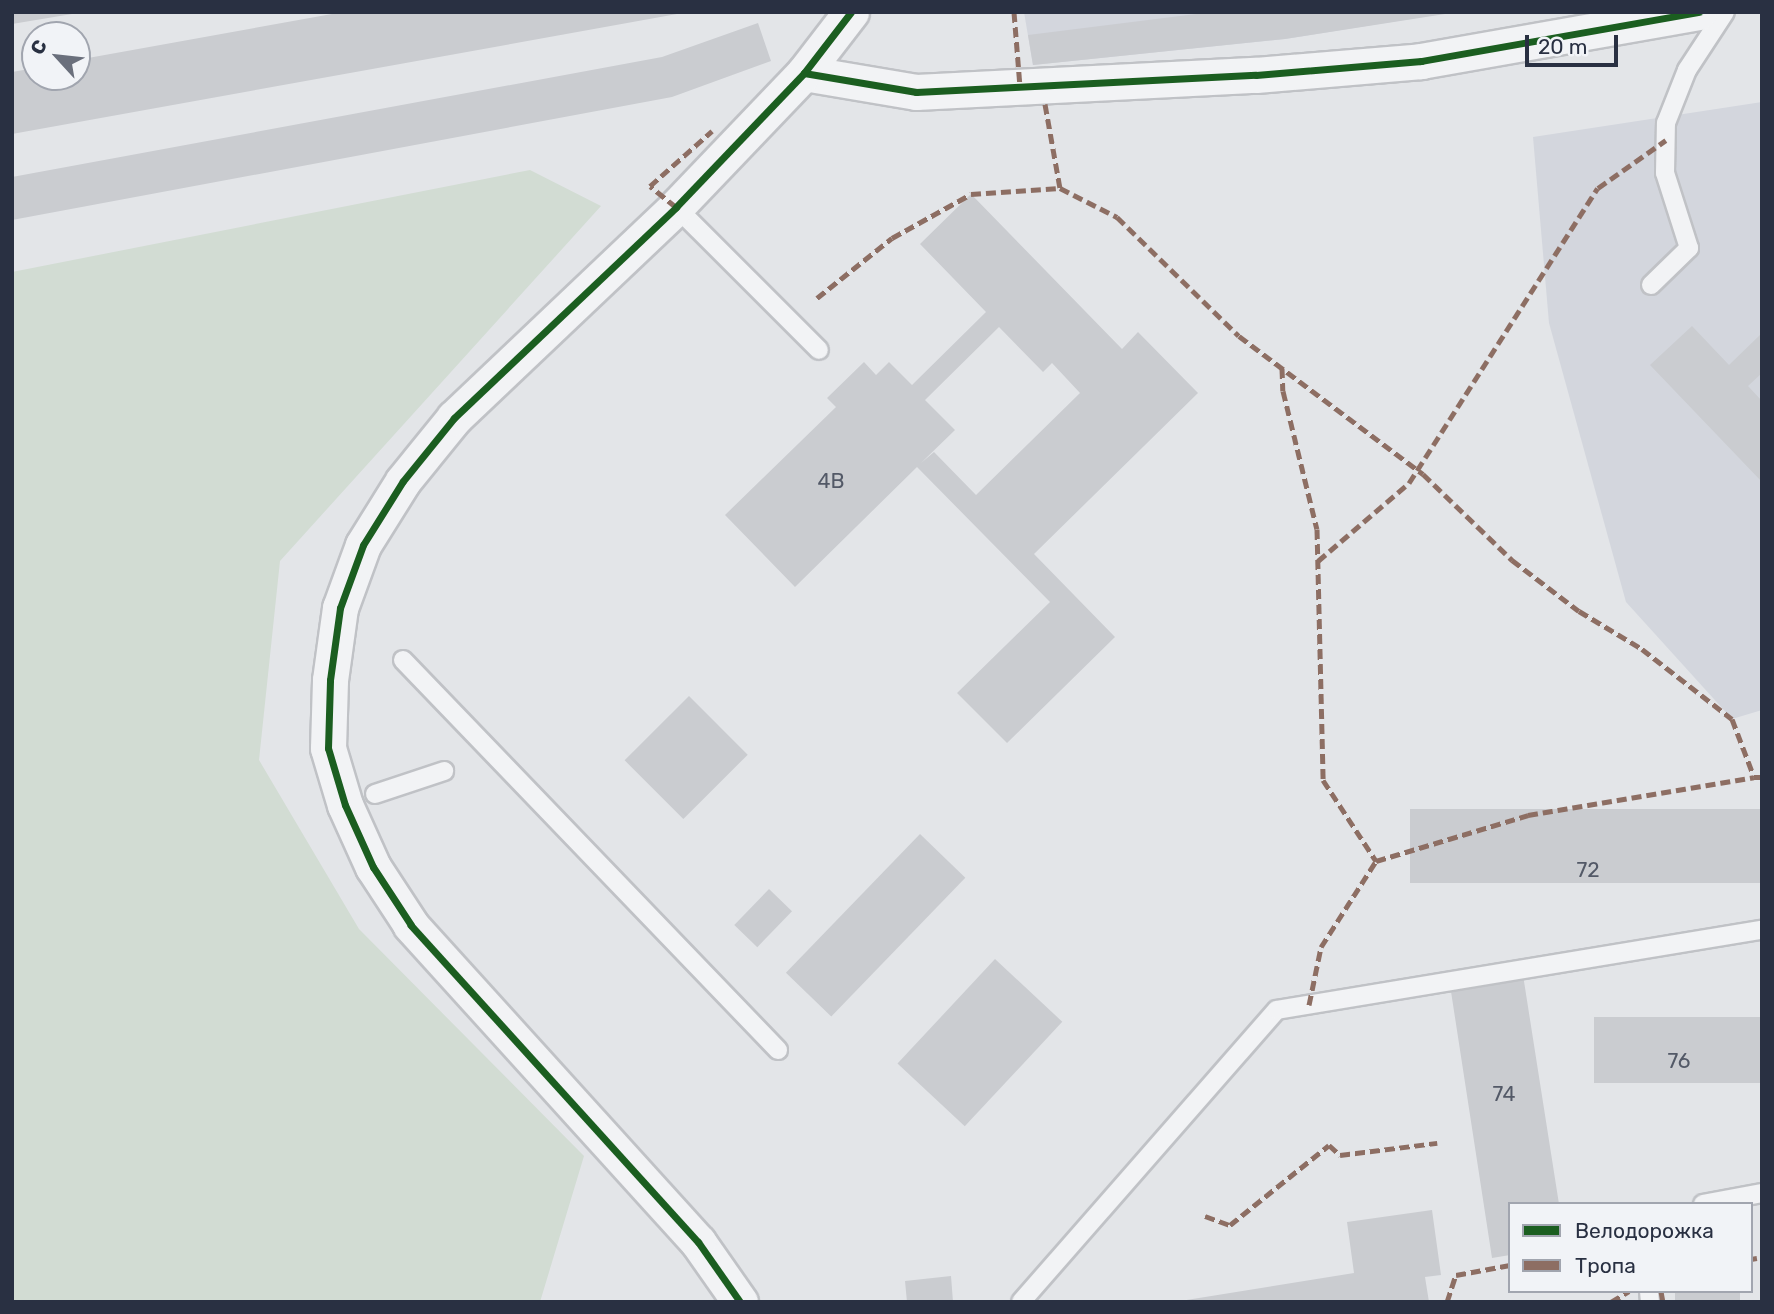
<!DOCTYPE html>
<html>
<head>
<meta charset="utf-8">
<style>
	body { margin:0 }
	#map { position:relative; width:1774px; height:1314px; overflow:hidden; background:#e3e5e8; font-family:Rubik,sans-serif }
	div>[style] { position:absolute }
	.built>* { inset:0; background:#d3d6dd }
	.green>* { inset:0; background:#d2dcd3 }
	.building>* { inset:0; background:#caccd0; transform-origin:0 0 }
	.roads { filter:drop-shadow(2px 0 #c0c2c6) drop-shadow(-2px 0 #c0c2c6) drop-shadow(0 2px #c0c2c6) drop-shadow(0 -2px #c0c2c6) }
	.lane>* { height:18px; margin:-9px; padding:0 9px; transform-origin:9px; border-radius:9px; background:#f2f3f5 }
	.street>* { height:35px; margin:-17.5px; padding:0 17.5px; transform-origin:17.5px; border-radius:17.5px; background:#f2f3f5 }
	.quiet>* { height:5px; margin-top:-2.5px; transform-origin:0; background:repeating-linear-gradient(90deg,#8d6e63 0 10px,transparent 0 15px) }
	.cycleway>* { height:7px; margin:-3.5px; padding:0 3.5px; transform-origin:3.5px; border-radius:3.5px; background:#1b5e20 }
	span { translate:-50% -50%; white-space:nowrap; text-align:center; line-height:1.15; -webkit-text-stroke:5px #f1f3f7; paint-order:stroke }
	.number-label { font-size:21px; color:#535967 }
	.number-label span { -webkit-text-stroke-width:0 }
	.frame { position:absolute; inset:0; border:14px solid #293042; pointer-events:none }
	.legend { position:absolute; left:1508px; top:1202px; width:245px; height:91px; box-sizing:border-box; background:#f1f3f7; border:2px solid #a1a5af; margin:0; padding:9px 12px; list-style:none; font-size:21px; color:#293042 }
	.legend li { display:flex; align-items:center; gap:14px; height:35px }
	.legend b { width:35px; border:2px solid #a1a5af }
	.north { position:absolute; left:21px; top:21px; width:70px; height:70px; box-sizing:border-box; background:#f1f3f7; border:2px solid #a1a5af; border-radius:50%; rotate:297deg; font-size:19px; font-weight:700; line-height:28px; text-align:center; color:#293042 }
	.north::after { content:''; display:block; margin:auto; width:24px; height:32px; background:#6a6f7c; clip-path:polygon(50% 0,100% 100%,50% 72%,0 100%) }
	.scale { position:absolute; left:1525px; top:35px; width:93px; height:32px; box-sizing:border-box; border:4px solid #293042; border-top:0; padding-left:9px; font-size:21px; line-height:24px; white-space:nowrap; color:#293042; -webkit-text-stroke:5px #f1f3f7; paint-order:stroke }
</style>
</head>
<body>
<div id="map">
	<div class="built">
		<i style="clip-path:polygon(1024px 12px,1454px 12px,1285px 39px,1033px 65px)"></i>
		<i style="clip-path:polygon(1762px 102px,1762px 710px,1732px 719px,1626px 602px,1549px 323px,1533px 137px)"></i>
	</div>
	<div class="green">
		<i style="clip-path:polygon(530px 170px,601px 206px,280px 561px,259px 760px,359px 929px,584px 1156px,540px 1302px,12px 1302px,12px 272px)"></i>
	</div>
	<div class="building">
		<i style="clip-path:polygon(12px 12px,72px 12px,72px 14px,12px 24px)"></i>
		<i style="clip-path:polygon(343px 12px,677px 14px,12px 134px,12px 72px,35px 68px,35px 77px,77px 77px,77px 60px)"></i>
		<i style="clip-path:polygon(1212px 12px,1445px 12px,1445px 14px,1285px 39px,1033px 65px,1028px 35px)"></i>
		<i style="clip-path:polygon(758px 23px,771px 61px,672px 97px,12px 220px,12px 177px,662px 57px)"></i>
		<i style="clip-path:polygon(evenodd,971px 194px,1122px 349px,1138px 332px,1198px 393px,1034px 554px,1115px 637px,1007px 743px,957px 693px,1050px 602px,917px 467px,795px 587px,725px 515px,836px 407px,827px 398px,864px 362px,876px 375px,889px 362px,912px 385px,986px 312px,920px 244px,971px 194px,999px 327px,1043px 372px,1052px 363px,1080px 393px,976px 495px,934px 452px,921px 463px,955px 430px,925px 400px,999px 327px)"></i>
		<i style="clip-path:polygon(1692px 326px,1729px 365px,1762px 333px,1762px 373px,1748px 386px,1762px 401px,1762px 482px,1650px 365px)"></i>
		<i style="left:689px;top:696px;width:83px;height:91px;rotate:45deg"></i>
		<i style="left:1762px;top:809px;width:74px;height:352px;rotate:90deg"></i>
		<i style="left:920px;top:834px;width:63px;height:193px;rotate:44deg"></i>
		<i style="left:769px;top:889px;width:32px;height:50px;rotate:44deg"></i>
		<i style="left:995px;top:959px;width:92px;height:143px;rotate:43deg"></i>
		<i style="clip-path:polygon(1523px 975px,1559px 1204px,1510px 1204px,1510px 1255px,1492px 1258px,1450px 985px)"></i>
		<i style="left:1762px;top:1017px;width:66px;height:168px;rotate:90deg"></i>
		<i style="clip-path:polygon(1432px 1210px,1441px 1275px,1425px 1277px,1429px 1302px,1174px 1302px,1354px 1273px,1347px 1222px)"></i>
		<i style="clip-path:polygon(951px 1276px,953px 1302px,907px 1302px,905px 1281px)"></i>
		<i style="left:1675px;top:1291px;width:65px;height:11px"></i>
	</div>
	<div class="roads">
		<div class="lane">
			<i style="left:676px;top:207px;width:202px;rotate:45deg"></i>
			<i style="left:1651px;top:285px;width:53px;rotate:-44.2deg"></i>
			<i style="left:1689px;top:248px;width:79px;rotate:-107.7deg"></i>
			<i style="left:1665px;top:173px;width:50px;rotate:-88.9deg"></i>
			<i style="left:1666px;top:123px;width:57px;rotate:-68.4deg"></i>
			<i style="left:1687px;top:70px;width:69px;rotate:-56.8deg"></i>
			<i style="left:403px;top:660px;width:541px;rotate:46.12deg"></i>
			<i style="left:375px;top:794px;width:73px;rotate:-18.4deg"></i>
			<i style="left:1703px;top:1204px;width:60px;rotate:-10.6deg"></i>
			<i style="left:1649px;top:1291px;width:11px;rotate:85deg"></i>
			<i style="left:1021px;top:1302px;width:388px;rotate:-48.8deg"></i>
			<i style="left:1277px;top:1010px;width:492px;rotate:-9.4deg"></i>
		</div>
		<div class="street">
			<i style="left:804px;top:73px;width:114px;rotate:9.6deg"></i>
			<i style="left:916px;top:92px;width:340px;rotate:-2.9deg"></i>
			<i style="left:1256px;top:75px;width:166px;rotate:-4.8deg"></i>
			<i style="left:1421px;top:61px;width:282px;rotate:-10deg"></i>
			<i style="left:740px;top:1302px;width:73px;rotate:-125deg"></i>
			<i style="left:698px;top:1242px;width:428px;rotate:-132.2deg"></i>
			<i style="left:411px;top:925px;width:69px;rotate:-123.2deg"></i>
			<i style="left:373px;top:867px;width:68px;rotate:-114.3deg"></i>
			<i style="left:345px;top:805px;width:59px;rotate:-106.6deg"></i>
			<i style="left:328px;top:748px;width:68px;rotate:-88.3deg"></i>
			<i style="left:330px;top:680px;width:73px;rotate:-82.1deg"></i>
			<i style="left:340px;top:608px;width:67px;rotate:-69.9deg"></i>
			<i style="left:363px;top:545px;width:75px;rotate:-58deg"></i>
			<i style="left:403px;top:481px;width:81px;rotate:-51deg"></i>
			<i style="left:454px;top:418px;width:306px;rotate:-43.5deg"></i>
			<i style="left:676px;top:207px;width:185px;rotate:-46.3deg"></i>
			<i style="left:804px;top:73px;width:77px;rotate:-52.4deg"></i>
		</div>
	</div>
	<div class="quiet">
		<i style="left:1014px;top:12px;width:75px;rotate:85.4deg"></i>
		<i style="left:1045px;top:104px;width:85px;rotate:79.9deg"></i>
		<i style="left:1060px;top:188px;width:64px;rotate:27deg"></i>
		<i style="left:1117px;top:217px;width:170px;rotate:44.3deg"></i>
		<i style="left:1239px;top:336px;width:230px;rotate:36.9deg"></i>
		<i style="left:1423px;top:474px;width:124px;rotate:44deg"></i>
		<i style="left:1512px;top:560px;width:84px;rotate:37.3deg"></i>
		<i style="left:1579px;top:611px;width:74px;rotate:31.1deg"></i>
		<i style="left:1642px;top:649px;width:114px;rotate:37.9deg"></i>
		<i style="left:1732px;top:719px;width:62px;rotate:69.2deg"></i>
		<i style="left:1754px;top:777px;width:8px"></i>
		<i style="left:676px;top:207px;width:33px;rotate:-141deg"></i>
		<i style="left:650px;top:186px;width:83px;rotate:-41.6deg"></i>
		<i style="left:817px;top:298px;width:96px;rotate:-38.7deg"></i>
		<i style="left:892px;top:238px;width:90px;rotate:-29.1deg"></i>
		<i style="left:971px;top:194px;width:89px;rotate:-3.9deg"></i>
		<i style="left:1282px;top:368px;width:23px;rotate:88deg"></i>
		<i style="left:1283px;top:391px;width:142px;rotate:76.2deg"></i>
		<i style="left:1317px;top:529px;width:251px;rotate:88.6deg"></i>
		<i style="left:1323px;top:780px;width:97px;rotate:56.8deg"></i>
		<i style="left:1318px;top:561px;width:120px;rotate:-40.6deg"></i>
		<i style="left:1409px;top:483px;width:350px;rotate:-57.4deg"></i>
		<i style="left:1598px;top:188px;width:83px;rotate:-35.2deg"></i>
		<i style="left:1309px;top:1005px;width:59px;rotate:-78.3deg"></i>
		<i style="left:1321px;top:947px;width:102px;rotate:-57.4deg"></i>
		<i style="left:1376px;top:861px;width:159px;rotate:-16.8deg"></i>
		<i style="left:1528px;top:815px;width:229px;rotate:-9.5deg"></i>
		<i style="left:1205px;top:1216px;width:27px;rotate:20deg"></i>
		<i style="left:1230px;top:1225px;width:127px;rotate:-38.9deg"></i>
		<i style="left:1329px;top:1145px;width:15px;rotate:42deg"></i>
		<i style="left:1340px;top:1155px;width:98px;rotate:-7.1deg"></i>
		<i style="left:1751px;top:1259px;width:6px;rotate:-9deg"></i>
		<i style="left:1661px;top:1291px;width:11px;rotate:80deg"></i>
		<i style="left:1447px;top:1302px;width:28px;rotate:-72deg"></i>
		<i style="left:1456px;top:1275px;width:55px;rotate:-10.5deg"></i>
		<i style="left:1611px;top:1302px;width:21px;rotate:-31deg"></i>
	</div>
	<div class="cycleway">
		<i style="left:804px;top:73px;width:114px;rotate:9.6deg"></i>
		<i style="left:916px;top:92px;width:340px;rotate:-2.9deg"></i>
		<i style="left:1256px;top:75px;width:166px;rotate:-4.8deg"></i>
		<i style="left:1421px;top:61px;width:282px;rotate:-10deg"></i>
		<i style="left:740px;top:1302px;width:73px;rotate:-125deg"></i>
		<i style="left:698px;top:1242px;width:428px;rotate:-132.2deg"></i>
		<i style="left:411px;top:925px;width:69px;rotate:-123.2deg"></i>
		<i style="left:373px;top:867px;width:68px;rotate:-114.3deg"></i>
		<i style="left:345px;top:805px;width:59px;rotate:-106.6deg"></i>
		<i style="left:328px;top:748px;width:68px;rotate:-88.3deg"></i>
		<i style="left:330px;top:680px;width:73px;rotate:-82.1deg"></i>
		<i style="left:340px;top:608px;width:67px;rotate:-69.9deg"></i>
		<i style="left:363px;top:545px;width:75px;rotate:-58deg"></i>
		<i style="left:403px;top:481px;width:81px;rotate:-51deg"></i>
		<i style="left:454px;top:418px;width:306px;rotate:-43.5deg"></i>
		<i style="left:676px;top:207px;width:185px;rotate:-46.3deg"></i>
		<i style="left:804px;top:73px;width:77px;rotate:-52.4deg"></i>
	</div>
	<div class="number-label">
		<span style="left:831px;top:481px">4В</span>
		<span style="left:1588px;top:870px">72</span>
		<span style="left:1679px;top:1061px">76</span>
		<span style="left:1504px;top:1094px">74</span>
	</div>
	<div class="frame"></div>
	<ul class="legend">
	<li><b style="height:9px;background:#1b5e20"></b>Велодорожка</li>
	<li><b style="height:9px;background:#8d6e63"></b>Тропа</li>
	</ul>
	<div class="north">С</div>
	<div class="scale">20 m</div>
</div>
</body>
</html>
